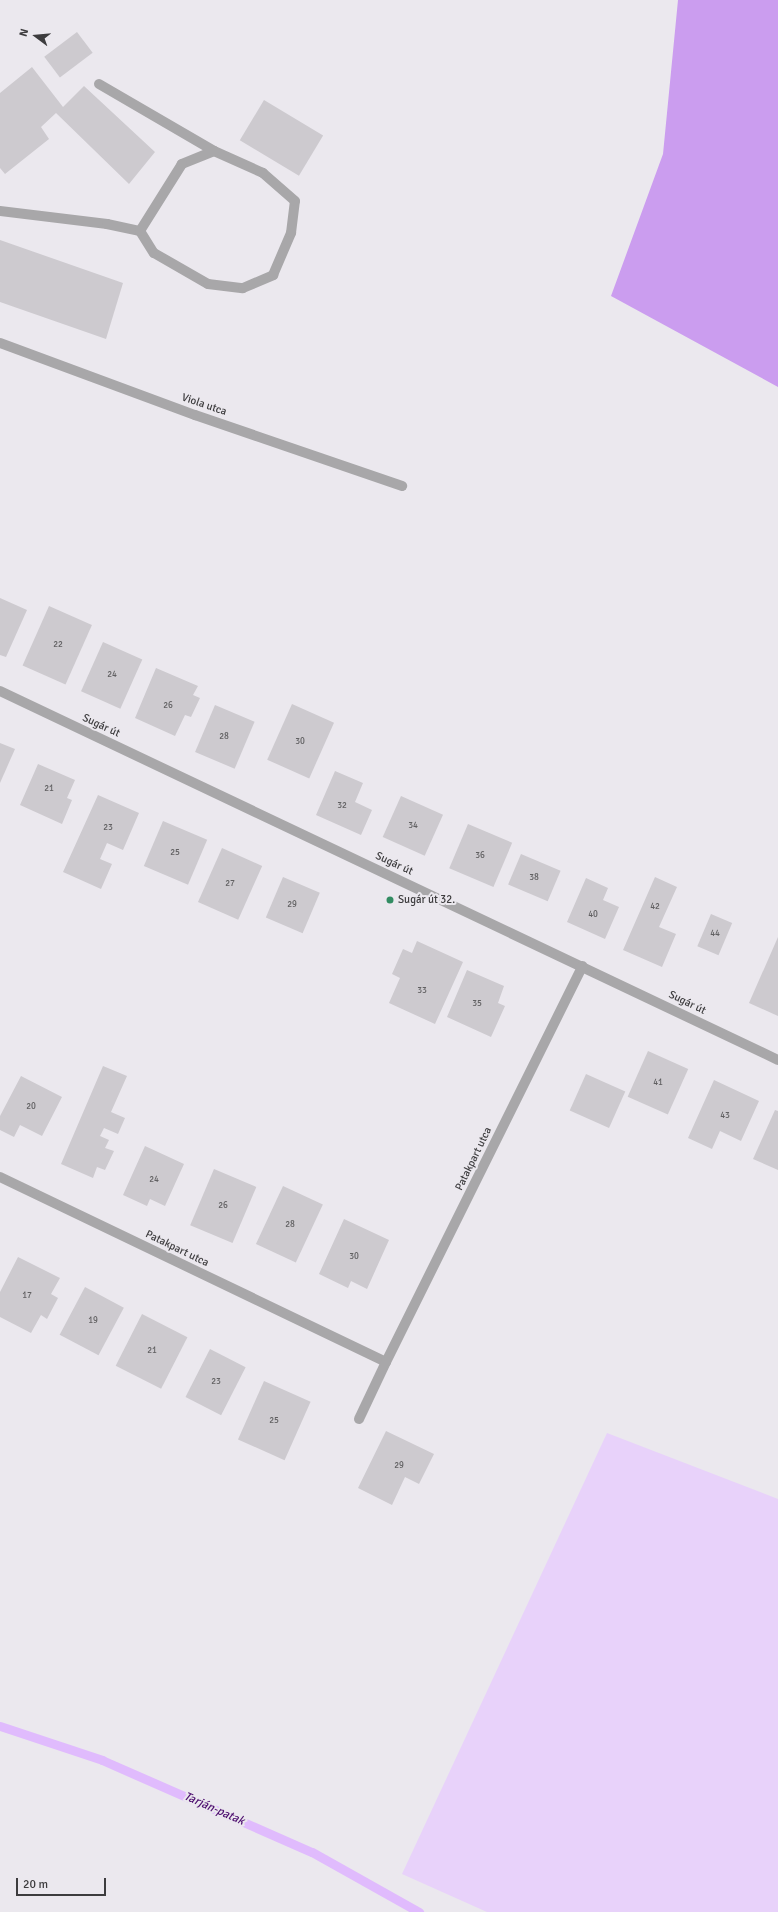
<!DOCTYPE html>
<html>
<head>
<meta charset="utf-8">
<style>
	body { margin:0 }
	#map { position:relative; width:778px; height:1912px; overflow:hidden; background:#ebe8ee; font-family:Signika,sans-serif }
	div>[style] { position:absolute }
	.green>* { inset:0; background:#e8d2fa }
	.forest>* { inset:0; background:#cb9def }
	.stream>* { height:9px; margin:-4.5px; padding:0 4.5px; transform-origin:4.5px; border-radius:4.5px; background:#e0bbfd }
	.building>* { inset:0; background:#cdcacf; transform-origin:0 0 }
	.minor>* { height:10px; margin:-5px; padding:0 5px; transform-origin:5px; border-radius:5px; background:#a8a7a9 }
	.dots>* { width:11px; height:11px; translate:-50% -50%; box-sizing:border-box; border:2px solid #ebe8ee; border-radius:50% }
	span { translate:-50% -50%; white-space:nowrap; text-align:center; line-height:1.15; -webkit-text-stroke:4px #ebe8ee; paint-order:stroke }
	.number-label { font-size:9px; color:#616062 }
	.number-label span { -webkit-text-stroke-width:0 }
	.street-label { font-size:11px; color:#3d3c3e }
	.poi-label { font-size:11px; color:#3d3c3e }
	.left { translate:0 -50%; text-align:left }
	.water-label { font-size:12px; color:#4d0e6f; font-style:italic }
	.north { position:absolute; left:16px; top:16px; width:40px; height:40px; -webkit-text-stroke:3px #ebe8ee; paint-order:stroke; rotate:286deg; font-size:11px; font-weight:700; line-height:16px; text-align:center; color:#3d3c3e }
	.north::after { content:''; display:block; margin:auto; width:14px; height:18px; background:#3d3c3e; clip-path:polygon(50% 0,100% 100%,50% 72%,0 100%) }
	.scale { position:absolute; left:16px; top:1878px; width:90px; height:18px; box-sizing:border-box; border:2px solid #3d3c3e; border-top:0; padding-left:5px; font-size:12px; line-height:14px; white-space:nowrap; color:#3d3c3e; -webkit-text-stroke:3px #ebe8ee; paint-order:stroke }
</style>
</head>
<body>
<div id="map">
	<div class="green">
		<i style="clip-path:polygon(607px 1433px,778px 1499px,778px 1912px,487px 1912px,402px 1874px)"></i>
	</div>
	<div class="forest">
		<i style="clip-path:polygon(678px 0,778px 0,778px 387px,611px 296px,663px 154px)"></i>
	</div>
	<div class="stream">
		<i style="left:0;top:1726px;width:108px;rotate:18.4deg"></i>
		<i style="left:102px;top:1760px;width:229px;rotate:23.7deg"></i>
		<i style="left:312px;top:1852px;width:123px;rotate:29.3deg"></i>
	</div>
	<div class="building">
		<i style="left:77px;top:32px;width:26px;height:41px;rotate:53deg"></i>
		<i style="clip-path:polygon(32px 67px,63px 107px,84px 86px,155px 152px,129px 184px,56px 113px,41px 127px,49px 139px,5px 174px,0 168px,0 93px)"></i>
		<i style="left:264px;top:100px;width:69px;height:47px;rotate:31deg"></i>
		<i style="clip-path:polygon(0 240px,123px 283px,106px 339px,0 302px)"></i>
		<i style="clip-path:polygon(0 598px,27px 610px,6px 657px,0 655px)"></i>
		<i style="left:49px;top:606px;width:47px;height:65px;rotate:24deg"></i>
		<i style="left:103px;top:642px;width:43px;height:54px;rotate:24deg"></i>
		<i style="clip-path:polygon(156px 668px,198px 686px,193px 695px,200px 698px,191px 717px,185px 715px,175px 736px,135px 718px)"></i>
		<i style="left:292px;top:704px;width:46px;height:61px;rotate:24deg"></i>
		<i style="left:215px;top:705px;width:43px;height:51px;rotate:23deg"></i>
		<i style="clip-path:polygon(0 743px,15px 749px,0 783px)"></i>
		<i style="clip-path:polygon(38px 764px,75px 780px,67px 798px,72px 800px,62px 824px,20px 805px)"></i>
		<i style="clip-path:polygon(335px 771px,363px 783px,355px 802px,372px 810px,361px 835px,316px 815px)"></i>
		<i style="clip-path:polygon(98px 795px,139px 813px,123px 850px,107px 843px,100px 859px,112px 864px,101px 889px,63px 872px)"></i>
		<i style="left:401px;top:796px;width:46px;height:45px;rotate:24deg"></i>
		<i style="left:163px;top:821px;width:48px;height:49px;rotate:23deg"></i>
		<i style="left:468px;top:824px;width:48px;height:48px;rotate:23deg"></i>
		<i style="left:222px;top:848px;width:44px;height:59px;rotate:24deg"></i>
		<i style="left:521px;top:854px;width:43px;height:33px;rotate:23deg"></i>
		<i style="left:283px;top:877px;width:40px;height:44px;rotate:23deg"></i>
		<i style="clip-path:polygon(655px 877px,677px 887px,659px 927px,676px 934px,662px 967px,623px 950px)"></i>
		<i style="clip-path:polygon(586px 878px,608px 888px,603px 900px,619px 907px,605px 939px,567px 922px)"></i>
		<i style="left:711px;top:914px;width:23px;height:35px;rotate:23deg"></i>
		<i style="clip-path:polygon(778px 937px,778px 1016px,749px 1003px)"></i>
		<i style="clip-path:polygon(417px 941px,463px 962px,435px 1024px,389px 1003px,400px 978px,392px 974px,403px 949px,412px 953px)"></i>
		<i style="clip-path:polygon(467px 970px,504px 986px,498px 1003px,505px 1006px,491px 1037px,447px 1017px)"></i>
		<i style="left:648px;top:1051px;width:44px;height:50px;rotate:24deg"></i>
		<i style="clip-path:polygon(103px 1066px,127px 1076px,111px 1112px,125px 1118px,118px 1134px,104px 1128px,100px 1136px,109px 1140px,105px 1148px,114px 1151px,105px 1170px,97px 1167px,93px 1178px,61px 1164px)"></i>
		<i style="left:586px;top:1074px;width:43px;height:40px;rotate:24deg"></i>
		<i style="clip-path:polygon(21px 1076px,62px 1097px,42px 1136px,20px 1125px,14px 1137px,0 1130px,0 1116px)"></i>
		<i style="clip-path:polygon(714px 1080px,759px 1101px,741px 1141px,720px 1131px,712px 1149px,688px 1138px)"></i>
		<i style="clip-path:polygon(775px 1110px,778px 1111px,778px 1170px,753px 1159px)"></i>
		<i style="clip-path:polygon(145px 1146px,184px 1164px,165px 1206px,150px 1199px,147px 1206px,123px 1195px)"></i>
		<i style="left:214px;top:1169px;width:46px;height:61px;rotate:23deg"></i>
		<i style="left:283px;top:1186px;width:44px;height:64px;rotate:25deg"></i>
		<i style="clip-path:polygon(344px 1219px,389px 1240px,367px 1289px,351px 1281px,348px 1288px,319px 1274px)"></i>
		<i style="clip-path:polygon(18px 1257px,60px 1278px,51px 1294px,58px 1298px,47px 1319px,41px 1315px,31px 1333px,0 1317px,0 1292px)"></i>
		<i style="left:85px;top:1287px;width:44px;height:54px;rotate:28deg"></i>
		<i style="left:142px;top:1314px;width:51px;height:58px;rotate:27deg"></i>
		<i style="left:210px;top:1349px;width:40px;height:54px;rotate:27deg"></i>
		<i style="left:264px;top:1381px;width:51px;height:64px;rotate:24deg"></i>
		<i style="clip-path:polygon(386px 1431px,434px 1454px,419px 1484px,405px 1477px,392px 1505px,358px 1488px)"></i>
	</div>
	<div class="minor">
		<i style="left:99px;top:84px;width:133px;rotate:30.2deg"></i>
		<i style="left:0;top:211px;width:108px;rotate:6.9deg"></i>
		<i style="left:107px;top:224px;width:34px;rotate:12deg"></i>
		<i style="left:140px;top:231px;width:26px;rotate:58deg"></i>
		<i style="left:154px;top:253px;width:62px;rotate:29.9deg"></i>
		<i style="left:208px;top:284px;width:35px;rotate:7deg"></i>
		<i style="left:243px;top:288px;width:33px;rotate:-23deg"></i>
		<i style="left:273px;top:275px;width:46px;rotate:-66.8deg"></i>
		<i style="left:291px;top:233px;width:32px;rotate:-83deg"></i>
		<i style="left:295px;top:201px;width:43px;rotate:-138.8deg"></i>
		<i style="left:263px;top:173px;width:54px;rotate:-155.8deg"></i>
		<i style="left:214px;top:151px;width:35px;rotate:158deg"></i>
		<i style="left:182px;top:164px;width:79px;rotate:122.1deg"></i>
		<i style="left:0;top:343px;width:208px;rotate:20.3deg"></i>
		<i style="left:195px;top:415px;width:219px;rotate:18.9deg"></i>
		<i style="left:0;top:691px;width:861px;rotate:25.37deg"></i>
		<i style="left:0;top:1177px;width:428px;rotate:25.6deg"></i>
		<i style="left:386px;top:1362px;width:442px;rotate:-63.6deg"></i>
		<i style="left:359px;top:1419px;width:63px;rotate:-64.7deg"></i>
	</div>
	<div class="dots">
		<i style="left:390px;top:900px;background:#328c62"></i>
	</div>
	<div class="number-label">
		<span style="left:58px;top:645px">22</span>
		<span style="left:112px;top:675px">24</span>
		<span style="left:168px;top:706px">26</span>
		<span style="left:224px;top:737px">28</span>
		<span style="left:300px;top:742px">30</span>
		<span style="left:49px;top:789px">21</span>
		<span style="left:342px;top:806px">32</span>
		<span style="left:413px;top:826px">34</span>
		<span style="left:108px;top:828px">23</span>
		<span style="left:175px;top:853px">25</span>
		<span style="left:480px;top:856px">36</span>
		<span style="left:534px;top:878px">38</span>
		<span style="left:230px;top:884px">27</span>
		<span style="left:292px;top:905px">29</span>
		<span style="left:655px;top:907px">42</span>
		<span style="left:593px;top:915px">40</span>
		<span style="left:715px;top:934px">44</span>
		<span style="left:422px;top:991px">33</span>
		<span style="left:477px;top:1004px">35</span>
		<span style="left:658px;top:1083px">41</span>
		<span style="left:31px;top:1107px">20</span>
		<span style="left:725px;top:1116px">43</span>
		<span style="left:154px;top:1180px">24</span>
		<span style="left:223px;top:1206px">26</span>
		<span style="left:290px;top:1225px">28</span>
		<span style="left:354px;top:1257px">30</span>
		<span style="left:27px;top:1296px">17</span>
		<span style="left:93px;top:1321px">19</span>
		<span style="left:152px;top:1351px">21</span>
		<span style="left:216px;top:1382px">23</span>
		<span style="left:274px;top:1421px">25</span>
		<span style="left:399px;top:1466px">29</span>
	</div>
	<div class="street-label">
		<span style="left:204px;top:405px;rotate:19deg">Viola utca</span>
		<span style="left:101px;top:726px;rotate:25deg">Sugár út</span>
		<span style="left:394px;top:864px;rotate:25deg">Sugár út</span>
		<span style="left:687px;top:1003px;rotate:26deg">Sugár út</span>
		<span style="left:474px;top:1159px;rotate:-64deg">Patakpart utca</span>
		<span style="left:177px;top:1249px;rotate:26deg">Patakpart utca</span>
	</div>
	<div class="poi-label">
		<span class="left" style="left:398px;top:900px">Sugár út 32.</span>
	</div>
	<div class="water-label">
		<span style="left:214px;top:1809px;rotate:24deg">Tarján-patak</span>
	</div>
	<div class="north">N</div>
	<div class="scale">20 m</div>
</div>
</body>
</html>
